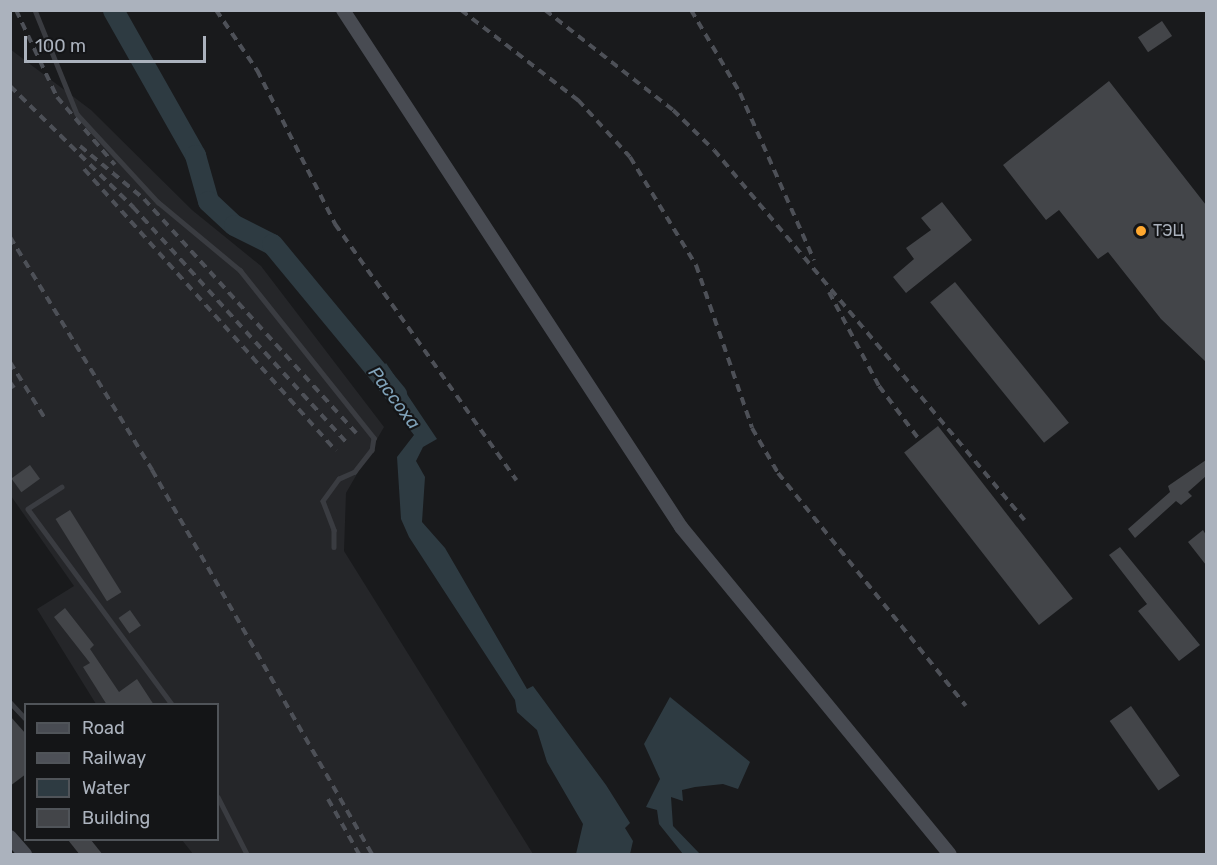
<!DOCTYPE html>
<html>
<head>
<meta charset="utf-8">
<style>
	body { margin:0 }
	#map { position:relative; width:1217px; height:865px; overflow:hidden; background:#191a1c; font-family:Rubik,sans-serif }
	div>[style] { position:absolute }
	.built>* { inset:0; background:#252629 }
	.water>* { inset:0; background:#2e3b42 }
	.river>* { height:21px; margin:-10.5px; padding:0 10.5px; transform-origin:10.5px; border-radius:10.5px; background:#2e3b42 }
	.building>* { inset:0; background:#434549; transform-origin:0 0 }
	.lane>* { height:4.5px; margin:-2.25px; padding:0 2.25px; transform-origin:2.25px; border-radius:2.25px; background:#3a3c41 }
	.secondary>* { height:14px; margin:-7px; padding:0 7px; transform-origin:7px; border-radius:7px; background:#484b52 }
	.rail>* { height:4px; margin-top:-2px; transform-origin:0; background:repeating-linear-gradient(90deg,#4d5057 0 8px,transparent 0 14px) }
	.dots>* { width:16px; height:16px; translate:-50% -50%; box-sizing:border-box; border:3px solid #141517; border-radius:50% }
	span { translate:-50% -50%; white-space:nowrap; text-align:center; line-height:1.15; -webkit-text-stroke:4.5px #141517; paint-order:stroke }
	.poi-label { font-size:16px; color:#abb2bd }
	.left { translate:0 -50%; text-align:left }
	.water-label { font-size:18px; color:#80a3ba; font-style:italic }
	.frame { position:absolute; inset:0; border:12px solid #abb2bd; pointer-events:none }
	.legend { position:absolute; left:24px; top:703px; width:195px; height:138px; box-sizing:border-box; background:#141517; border:2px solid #505459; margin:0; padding:8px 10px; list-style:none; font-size:18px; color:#abb2bd }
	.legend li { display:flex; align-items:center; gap:12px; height:30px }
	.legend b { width:30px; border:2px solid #505459 }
	.scale { position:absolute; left:24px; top:36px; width:182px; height:27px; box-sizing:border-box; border:3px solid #abb2bd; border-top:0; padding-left:8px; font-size:18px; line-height:21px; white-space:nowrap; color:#abb2bd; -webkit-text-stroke:4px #141517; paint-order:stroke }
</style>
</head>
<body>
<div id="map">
	<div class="built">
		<i style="clip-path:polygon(10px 49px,91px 110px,192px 210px,261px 266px,384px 427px,346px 493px,344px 551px,533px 854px,193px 854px,182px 840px,218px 840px,218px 704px,96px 704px,37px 609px,74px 586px,11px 496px)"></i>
	</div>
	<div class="water">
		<i style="clip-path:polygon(386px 363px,437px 439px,423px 447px,416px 461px,425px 477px,422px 522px,445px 548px,527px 689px,533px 686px,606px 785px,630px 823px,625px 828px,633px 841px,630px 854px,576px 854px,583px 824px,547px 762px,537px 730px,517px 712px,515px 700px,409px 537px,401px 519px,397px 457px,414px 435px,372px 381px)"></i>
		<i style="clip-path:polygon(670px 697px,750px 762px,738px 789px,723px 784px,695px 787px,682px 790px,683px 801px,671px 797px,673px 826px,700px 854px,683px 854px,659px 824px,657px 810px,646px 807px,660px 779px,644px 744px)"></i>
	</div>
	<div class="river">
		<i style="left:113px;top:10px;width:167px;rotate:60.5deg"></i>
		<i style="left:195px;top:155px;width:48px;rotate:74.2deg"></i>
		<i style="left:208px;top:201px;width:35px;rotate:43deg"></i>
		<i style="left:234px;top:225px;width:42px;rotate:26.6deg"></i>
		<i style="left:272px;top:244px;width:195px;rotate:50.4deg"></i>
	</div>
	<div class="building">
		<i style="left:1162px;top:21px;width:18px;height:29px;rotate:56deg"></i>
		<i style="clip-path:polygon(1109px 81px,1206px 205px,1206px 362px,1161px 319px,1108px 252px,1098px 259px,1059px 210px,1046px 220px,1003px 165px)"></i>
		<i style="clip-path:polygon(942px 202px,972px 240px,906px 293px,893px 277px,914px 259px,906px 248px,931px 230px,921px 218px)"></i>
		<i style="left:955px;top:282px;width:181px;height:32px;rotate:51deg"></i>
		<i style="left:938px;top:426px;width:219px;height:43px;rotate:52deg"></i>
		<i style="clip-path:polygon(1206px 460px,1206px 476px,1188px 492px,1192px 496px,1181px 505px,1176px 501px,1135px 538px,1128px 529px,1170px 492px,1168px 486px)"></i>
		<i style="left:30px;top:465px;width:17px;height:23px;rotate:54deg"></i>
		<i style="left:70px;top:510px;width:97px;height:17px;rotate:58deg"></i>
		<i style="clip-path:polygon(1203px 530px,1206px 535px,1206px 565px,1188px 542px)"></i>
		<i style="clip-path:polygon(1120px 547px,1200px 645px,1179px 661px,1138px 611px,1147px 604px,1109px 555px)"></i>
		<i style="clip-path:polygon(65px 608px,94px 645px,90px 649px,119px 692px,137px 679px,154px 705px,107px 705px,83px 667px,90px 663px,54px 617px)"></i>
		<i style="left:130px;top:610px;width:19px;height:14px;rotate:55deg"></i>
		<i style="left:1131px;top:706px;width:85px;height:26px;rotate:55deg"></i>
		<i style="clip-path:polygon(10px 716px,26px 734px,26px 774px,10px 786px)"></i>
		<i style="clip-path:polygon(68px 840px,91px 840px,103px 855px,80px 855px)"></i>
	</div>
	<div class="lane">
		<i style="left:35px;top:10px;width:112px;rotate:68deg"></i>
		<i style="left:77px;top:114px;width:120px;rotate:47.4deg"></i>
		<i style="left:158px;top:202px;width:107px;rotate:39.7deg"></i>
		<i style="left:240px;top:270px;width:215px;rotate:51.4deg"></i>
		<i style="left:374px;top:438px;width:12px;rotate:99deg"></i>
		<i style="left:372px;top:450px;width:28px;rotate:128deg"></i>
		<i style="left:355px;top:472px;width:17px;rotate:156deg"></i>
		<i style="left:339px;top:479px;width:27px;rotate:126deg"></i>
		<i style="left:323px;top:501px;width:31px;rotate:69deg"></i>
		<i style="left:334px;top:530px;width:17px;rotate:90deg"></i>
		<i style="left:62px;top:487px;width:40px;rotate:147.1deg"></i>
		<i style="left:28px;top:509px;width:242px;rotate:53.6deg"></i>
		<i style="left:10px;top:702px;width:23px;rotate:47deg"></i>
		<i style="left:218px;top:797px;width:64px;rotate:63deg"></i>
	</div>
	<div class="secondary">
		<i style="left:343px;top:10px;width:618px;rotate:56.82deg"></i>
		<i style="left:681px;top:527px;width:423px;rotate:50.6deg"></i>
		<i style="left:10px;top:837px;width:23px;rotate:49deg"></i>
	</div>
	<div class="rail">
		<i style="left:16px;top:10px;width:96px;rotate:64.8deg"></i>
		<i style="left:57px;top:97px;width:89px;rotate:49.5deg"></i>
		<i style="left:216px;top:10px;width:73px;rotate:55.7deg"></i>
		<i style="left:257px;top:70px;width:173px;rotate:63.1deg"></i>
		<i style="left:335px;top:224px;width:314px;rotate:54.7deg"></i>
		<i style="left:461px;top:10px;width:148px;rotate:37.6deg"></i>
		<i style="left:578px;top:100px;width:77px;rotate:47.6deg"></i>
		<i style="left:630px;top:157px;width:127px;rotate:58.6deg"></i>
		<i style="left:696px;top:265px;width:172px;rotate:71deg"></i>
		<i style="left:752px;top:428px;width:52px;rotate:60deg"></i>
		<i style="left:778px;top:473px;width:299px;rotate:51.1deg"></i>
		<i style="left:545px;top:10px;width:162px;rotate:38deg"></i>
		<i style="left:673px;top:110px;width:57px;rotate:44.3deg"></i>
		<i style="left:714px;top:150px;width:483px;rotate:50deg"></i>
		<i style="left:691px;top:10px;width:96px;rotate:59.4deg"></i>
		<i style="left:740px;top:93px;width:183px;rotate:66.1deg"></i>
		<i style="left:10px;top:86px;width:173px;rotate:44.5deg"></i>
		<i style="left:133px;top:207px;width:321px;rotate:47.8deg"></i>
		<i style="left:80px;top:146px;width:83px;rotate:39.6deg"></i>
		<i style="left:144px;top:199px;width:316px;rotate:47.8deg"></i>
		<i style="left:84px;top:169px;width:378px;rotate:48.2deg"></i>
		<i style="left:10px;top:237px;width:273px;rotate:58.6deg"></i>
		<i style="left:152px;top:470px;width:443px;rotate:60.2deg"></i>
		<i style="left:829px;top:292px;width:106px;rotate:62deg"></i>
		<i style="left:879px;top:386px;width:65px;rotate:53.1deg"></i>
		<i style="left:10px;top:362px;width:68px;rotate:58.2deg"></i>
		<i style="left:10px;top:382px;width:7px;rotate:56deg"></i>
		<i style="left:328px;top:799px;width:63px;rotate:60.6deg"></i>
	</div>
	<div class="dots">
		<i style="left:1141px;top:231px;background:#ffa82f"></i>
	</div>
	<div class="poi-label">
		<span class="left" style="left:1153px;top:231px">ТЭЦ</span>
	</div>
	<div class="water-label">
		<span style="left:394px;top:398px;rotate:53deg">Рассоха</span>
	</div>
	<div class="frame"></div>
	<ul class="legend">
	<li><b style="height:8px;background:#484b52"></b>Road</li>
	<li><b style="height:8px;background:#4d5057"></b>Railway</li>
	<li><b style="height:16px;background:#2e3b42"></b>Water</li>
	<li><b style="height:16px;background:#434549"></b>Building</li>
	</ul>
	<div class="scale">100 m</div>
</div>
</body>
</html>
